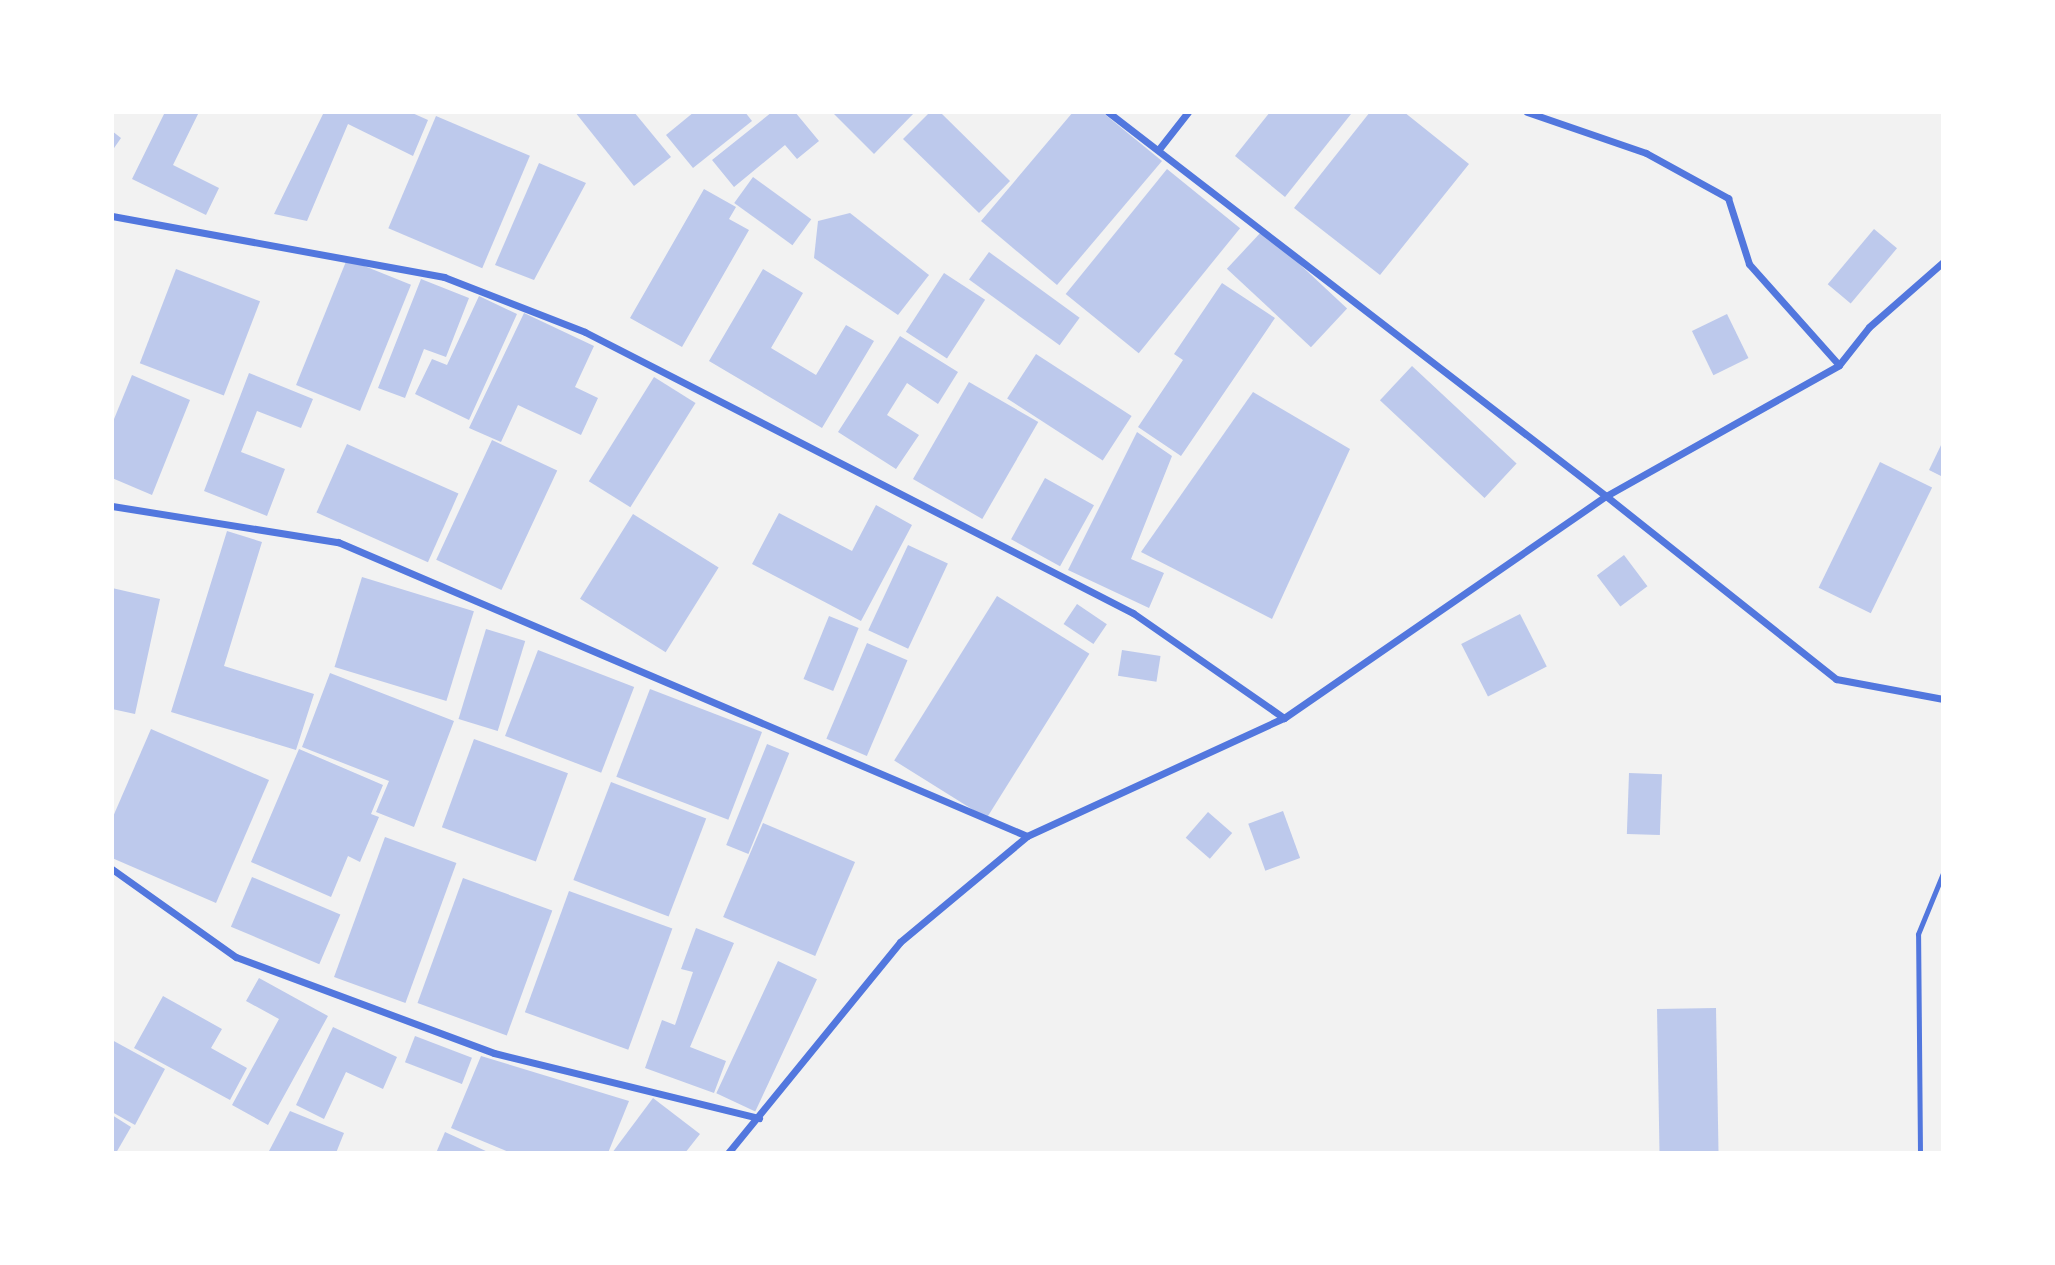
<!DOCTYPE html>
<html>
<head>
<meta charset="utf-8">
<style>
	body { margin:0 }
	#map { position:relative; width:2055px; height:1265px; overflow:hidden; background:#f2f2f2; font-family:"Asap Condensed",sans-serif }
	div>[style] { position:absolute }
	.building>* { inset:0; background:#bdc9ec; transform-origin:0 0 }
	.service>* { height:5px; margin:-2.5px; padding:0 2.5px; transform-origin:2.5px; border-radius:2.5px; background:#5277de }
	.minor>* { height:7px; margin:-3.5px; padding:0 3.5px; transform-origin:3.5px; border-radius:3.5px; background:#5277de }
	span { translate:-50% -50%; white-space:nowrap; text-align:center; line-height:1.15; -webkit-text-stroke:5px #fff; paint-order:stroke }
	.frame { position:absolute; inset:0; border:114px solid #fff; pointer-events:none }
</style>
</head>
<body>
<div id="map">
	<div class="building">
		<i style="clip-path:polygon(165px 112px,199px 112px,173px 165px,219px 188px,206px 215px,132px 179px)"></i>
		<i style="clip-path:polygon(324px 112px,410px 112px,428px 120px,413px 156px,348px 124px,307px 221px,274px 214px)"></i>
		<i style="clip-path:polygon(575px 112px,634px 112px,671px 157px,634px 186px)"></i>
		<i style="clip-path:polygon(694px 112px,745px 112px,752px 121px,693px 168px,666px 135px)"></i>
		<i style="clip-path:polygon(772px 112px,795px 112px,819px 141px,797px 159px,785px 145px,734px 187px,712px 160px)"></i>
		<i style="clip-path:polygon(832px 112px,915px 112px,874px 154px)"></i>
		<i style="clip-path:polygon(930px 112px,940px 112px,1010px 181px,979px 213px,903px 139px)"></i>
		<i style="clip-path:polygon(1073px 112px,1102px 112px,1162px 161px,1057px 285px,981px 221px)"></i>
		<i style="clip-path:polygon(1270px 112px,1351px 114px,1285px 197px,1235px 156px)"></i>
		<i style="clip-path:polygon(1370px 112px,1404px 112px,1469px 164px,1380px 275px,1294px 208px)"></i>
		<i style="left:436px;top:116px;width:102px;height:122px;rotate:23deg"></i>
		<i style="clip-path:polygon(112px 131px,121px 138px,112px 151px)"></i>
		<i style="clip-path:polygon(539px 163px,586px 183px,534px 280px,495px 265px)"></i>
		<i style="left:1167px;top:169px;width:94px;height:161px;rotate:39deg"></i>
		<i style="left:753px;top:177px;width:72px;height:32px;rotate:36deg"></i>
		<i style="clip-path:polygon(704px 189px,736px 207px,729px 219px,749px 230px,682px 347px,630px 318px)"></i>
		<i style="clip-path:polygon(850px 213px,929px 275px,898px 315px,814px 258px,818px 221px)"></i>
		<i style="left:1874px;top:229px;width:30px;height:72px;rotate:40deg"></i>
		<i style="left:1263px;top:230px;width:115px;height:53px;rotate:43deg"></i>
		<i style="left:989px;top:252px;width:112px;height:34px;rotate:36deg"></i>
		<i style="left:347px;top:259px;width:69px;height:136px;rotate:22deg"></i>
		<i style="left:176px;top:269px;width:90px;height:101px;rotate:21deg"></i>
		<i style="clip-path:polygon(763px 269px,803px 293px,771px 348px,816px 375px,846px 325px,874px 341px,822px 428px,709px 361px)"></i>
		<i style="left:944px;top:273px;width:49px;height:70px;rotate:33deg"></i>
		<i style="clip-path:polygon(421px 279px,469px 298px,446px 357px,424px 349px,405px 398px,378px 388px)"></i>
		<i style="clip-path:polygon(1222px 283px,1275px 318px,1181px 456px,1138px 427px,1183px 360px,1174px 354px)"></i>
		<i style="clip-path:polygon(479px 296px,517px 314px,469px 420px,415px 394px,432px 359px,447px 365px)"></i>
		<i style="clip-path:polygon(524px 313px,594px 346px,575px 387px,598px 398px,581px 435px,518px 405px,501px 442px,469px 428px)"></i>
		<i style="left:1727px;top:314px;width:49px;height:39px;rotate:64deg"></i>
		<i style="clip-path:polygon(900px 336px,958px 372px,938px 404px,907px 383px,887px 415px,919px 435px,896px 469px,838px 432px)"></i>
		<i style="left:1036px;top:354px;width:114px;height:53px;rotate:33deg"></i>
		<i style="left:1412px;top:366px;width:143px;height:47px;rotate:43deg"></i>
		<i style="clip-path:polygon(249px 373px,313px 399px,301px 428px,257px 411px,241px 452px,285px 469px,267px 516px,204px 491px)"></i>
		<i style="clip-path:polygon(132px 375px,190px 400px,152px 495px,112px 478px,112px 424px)"></i>
		<i style="left:654px;top:377px;width:49px;height:123px;rotate:32deg"></i>
		<i style="left:969px;top:382px;width:80px;height:112px;rotate:30deg"></i>
		<i style="clip-path:polygon(1253px 392px,1350px 449px,1272px 619px,1141px 552px)"></i>
		<i style="clip-path:polygon(1137px 432px,1172px 456px,1131px 559px,1164px 573px,1149px 608px,1068px 570px)"></i>
		<i style="left:492px;top:440px;width:72px;height:132px;rotate:25deg"></i>
		<i style="clip-path:polygon(1943px 441px,1943px 477px,1929px 470px)"></i>
		<i style="left:347px;top:444px;width:122px;height:75px;rotate:24deg"></i>
		<i style="left:1880px;top:462px;width:58px;height:140px;rotate:26deg"></i>
		<i style="left:1045px;top:478px;width:56px;height:70px;rotate:29deg"></i>
		<i style="clip-path:polygon(876px 505px,912px 525px,861px 621px,752px 564px,779px 513px,852px 551px)"></i>
		<i style="left:633px;top:514px;width:101px;height:100px;rotate:32deg"></i>
		<i style="clip-path:polygon(227px 531px,262px 542px,224px 666px,314px 694px,296px 750px,171px 712px)"></i>
		<i style="left:908px;top:545px;width:44px;height:94px;rotate:25deg"></i>
		<i style="left:1624px;top:555px;width:39px;height:34px;rotate:53deg"></i>
		<i style="left:362px;top:577px;width:117px;height:94px;rotate:17deg"></i>
		<i style="clip-path:polygon(112px 588px,160px 599px,135px 714px,112px 709px)"></i>
		<i style="left:997px;top:596px;width:109px;height:194px;rotate:32deg"></i>
		<i style="left:1077px;top:604px;width:36px;height:24px;rotate:34deg"></i>
		<i style="left:1520px;top:614px;width:59px;height:66px;rotate:63deg"></i>
		<i style="left:829px;top:616px;width:32px;height:68px;rotate:22deg"></i>
		<i style="left:486px;top:629px;width:41px;height:94px;rotate:17deg"></i>
		<i style="left:867px;top:643px;width:44px;height:104px;rotate:23deg"></i>
		<i style="left:538px;top:650px;width:103px;height:92px;rotate:21deg"></i>
		<i style="left:1122px;top:650px;width:39px;height:26px;rotate:9deg"></i>
		<i style="clip-path:polygon(330px 673px,454px 721px,414px 827px,376px 812px,389px 781px,302px 747px)"></i>
		<i style="left:650px;top:689px;width:120px;height:94px;rotate:21deg"></i>
		<i style="clip-path:polygon(151px 729px,269px 780px,216px 903px,112px 858px,112px 819px)"></i>
		<i style="left:474px;top:739px;width:100px;height:94px;rotate:20deg"></i>
		<i style="left:767px;top:744px;width:24px;height:109px;rotate:22deg"></i>
		<i style="clip-path:polygon(299px 749px,383px 785px,371px 814px,379px 817px,360px 862px,348px 856px,331px 897px,251px 862px)"></i>
		<i style="left:1629px;top:773px;width:33px;height:61px;rotate:2deg"></i>
		<i style="left:611px;top:782px;width:102px;height:105px;rotate:21deg"></i>
		<i style="left:1283px;top:811px;width:50px;height:37px;rotate:70deg"></i>
		<i style="left:1208px;top:812px;width:32px;height:34px;rotate:41deg"></i>
		<i style="left:763px;top:823px;width:100px;height:102px;rotate:23deg"></i>
		<i style="left:385px;top:837px;width:76px;height:149px;rotate:20deg"></i>
		<i style="left:252px;top:877px;width:96px;height:54px;rotate:23deg"></i>
		<i style="left:463px;top:878px;width:95px;height:133px;rotate:20deg"></i>
		<i style="left:569px;top:891px;width:110px;height:129px;rotate:20deg"></i>
		<i style="clip-path:polygon(696px 928px,734px 943px,690px 1047px,726px 1061px,714px 1093px,645px 1068px,662px 1020px,675px 1025px,693px 972px,681px 969px)"></i>
		<i style="left:778px;top:961px;width:43px;height:146px;rotate:25deg"></i>
		<i style="clip-path:polygon(259px 978px,328px 1016px,268px 1125px,232px 1105px,279px 1019px,246px 1001px)"></i>
		<i style="clip-path:polygon(163px 996px,222px 1029px,211px 1048px,247px 1068px,230px 1100px,134px 1048px)"></i>
		<i style="left:1716px;top:1008px;width:145px;height:59px;rotate:89deg"></i>
		<i style="clip-path:polygon(333px 1027px,397px 1057px,383px 1089px,346px 1072px,324px 1119px,296px 1105px)"></i>
		<i style="left:415px;top:1036px;width:61px;height:28px;rotate:21deg"></i>
		<i style="clip-path:polygon(112px 1040px,165px 1069px,135px 1125px,112px 1112px)"></i>
		<i style="clip-path:polygon(481px 1056px,629px 1101px,608px 1153px,511px 1153px,451px 1128px)"></i>
		<i style="clip-path:polygon(653px 1098px,700px 1134px,685px 1153px,612px 1153px)"></i>
		<i style="clip-path:polygon(290px 1111px,344px 1133px,336px 1153px,268px 1153px)"></i>
		<i style="clip-path:polygon(112px 1115px,131px 1127px,116px 1153px,112px 1153px)"></i>
		<i style="clip-path:polygon(445px 1132px,490px 1153px,436px 1153px)"></i>
	</div>
	<div class="service">
		<i style="left:1920px;top:1153px;width:219px;rotate:-90.5deg"></i>
		<i style="left:1918px;top:934px;width:66px;rotate:-67.7deg"></i>
	</div>
	<div class="minor">
		<i style="left:1108px;top:112px;width:629px;rotate:37.64deg"></i>
		<i style="left:1606px;top:496px;width:267px;rotate:-29.3deg"></i>
		<i style="left:1839px;top:365px;width:48px;rotate:-51.7deg"></i>
		<i style="left:1869px;top:327px;width:98px;rotate:-41.3deg"></i>
		<i style="left:1527px;top:112px;width:126px;rotate:19deg"></i>
		<i style="left:1646px;top:153px;width:94px;rotate:28.8deg"></i>
		<i style="left:1728px;top:198px;width:69px;rotate:72.3deg"></i>
		<i style="left:1749px;top:264px;width:135px;rotate:48.3deg"></i>
		<i style="left:1159px;top:149px;width:47px;rotate:-51.9deg"></i>
		<i style="left:112px;top:216px;width:338px;rotate:10.4deg"></i>
		<i style="left:444px;top:277px;width:151px;rotate:21.3deg"></i>
		<i style="left:585px;top:332px;width:616px;rotate:27.15deg"></i>
		<i style="left:1133px;top:613px;width:184px;rotate:34.8deg"></i>
		<i style="left:112px;top:506px;width:229px;rotate:9.1deg"></i>
		<i style="left:338px;top:542px;width:749px;rotate:23.11deg"></i>
		<i style="left:112px;top:869px;width:152px;rotate:35.4deg"></i>
		<i style="left:236px;top:957px;width:275px;rotate:20.4deg"></i>
		<i style="left:494px;top:1053px;width:273px;rotate:13.8deg"></i>
		<i style="left:728px;top:1153px;width:272px;rotate:-50.8deg"></i>
		<i style="left:900px;top:942px;width:165px;rotate:-39.8deg"></i>
		<i style="left:1027px;top:836px;width:283px;rotate:-24.7deg"></i>
		<i style="left:1284px;top:718px;width:391px;rotate:-34.6deg"></i>
		<i style="left:1606px;top:496px;width:294px;rotate:38.5deg"></i>
		<i style="left:1836px;top:679px;width:109px;rotate:10.6deg"></i>
	</div>
	<div class="frame"></div>
</div>
</body>
</html>
